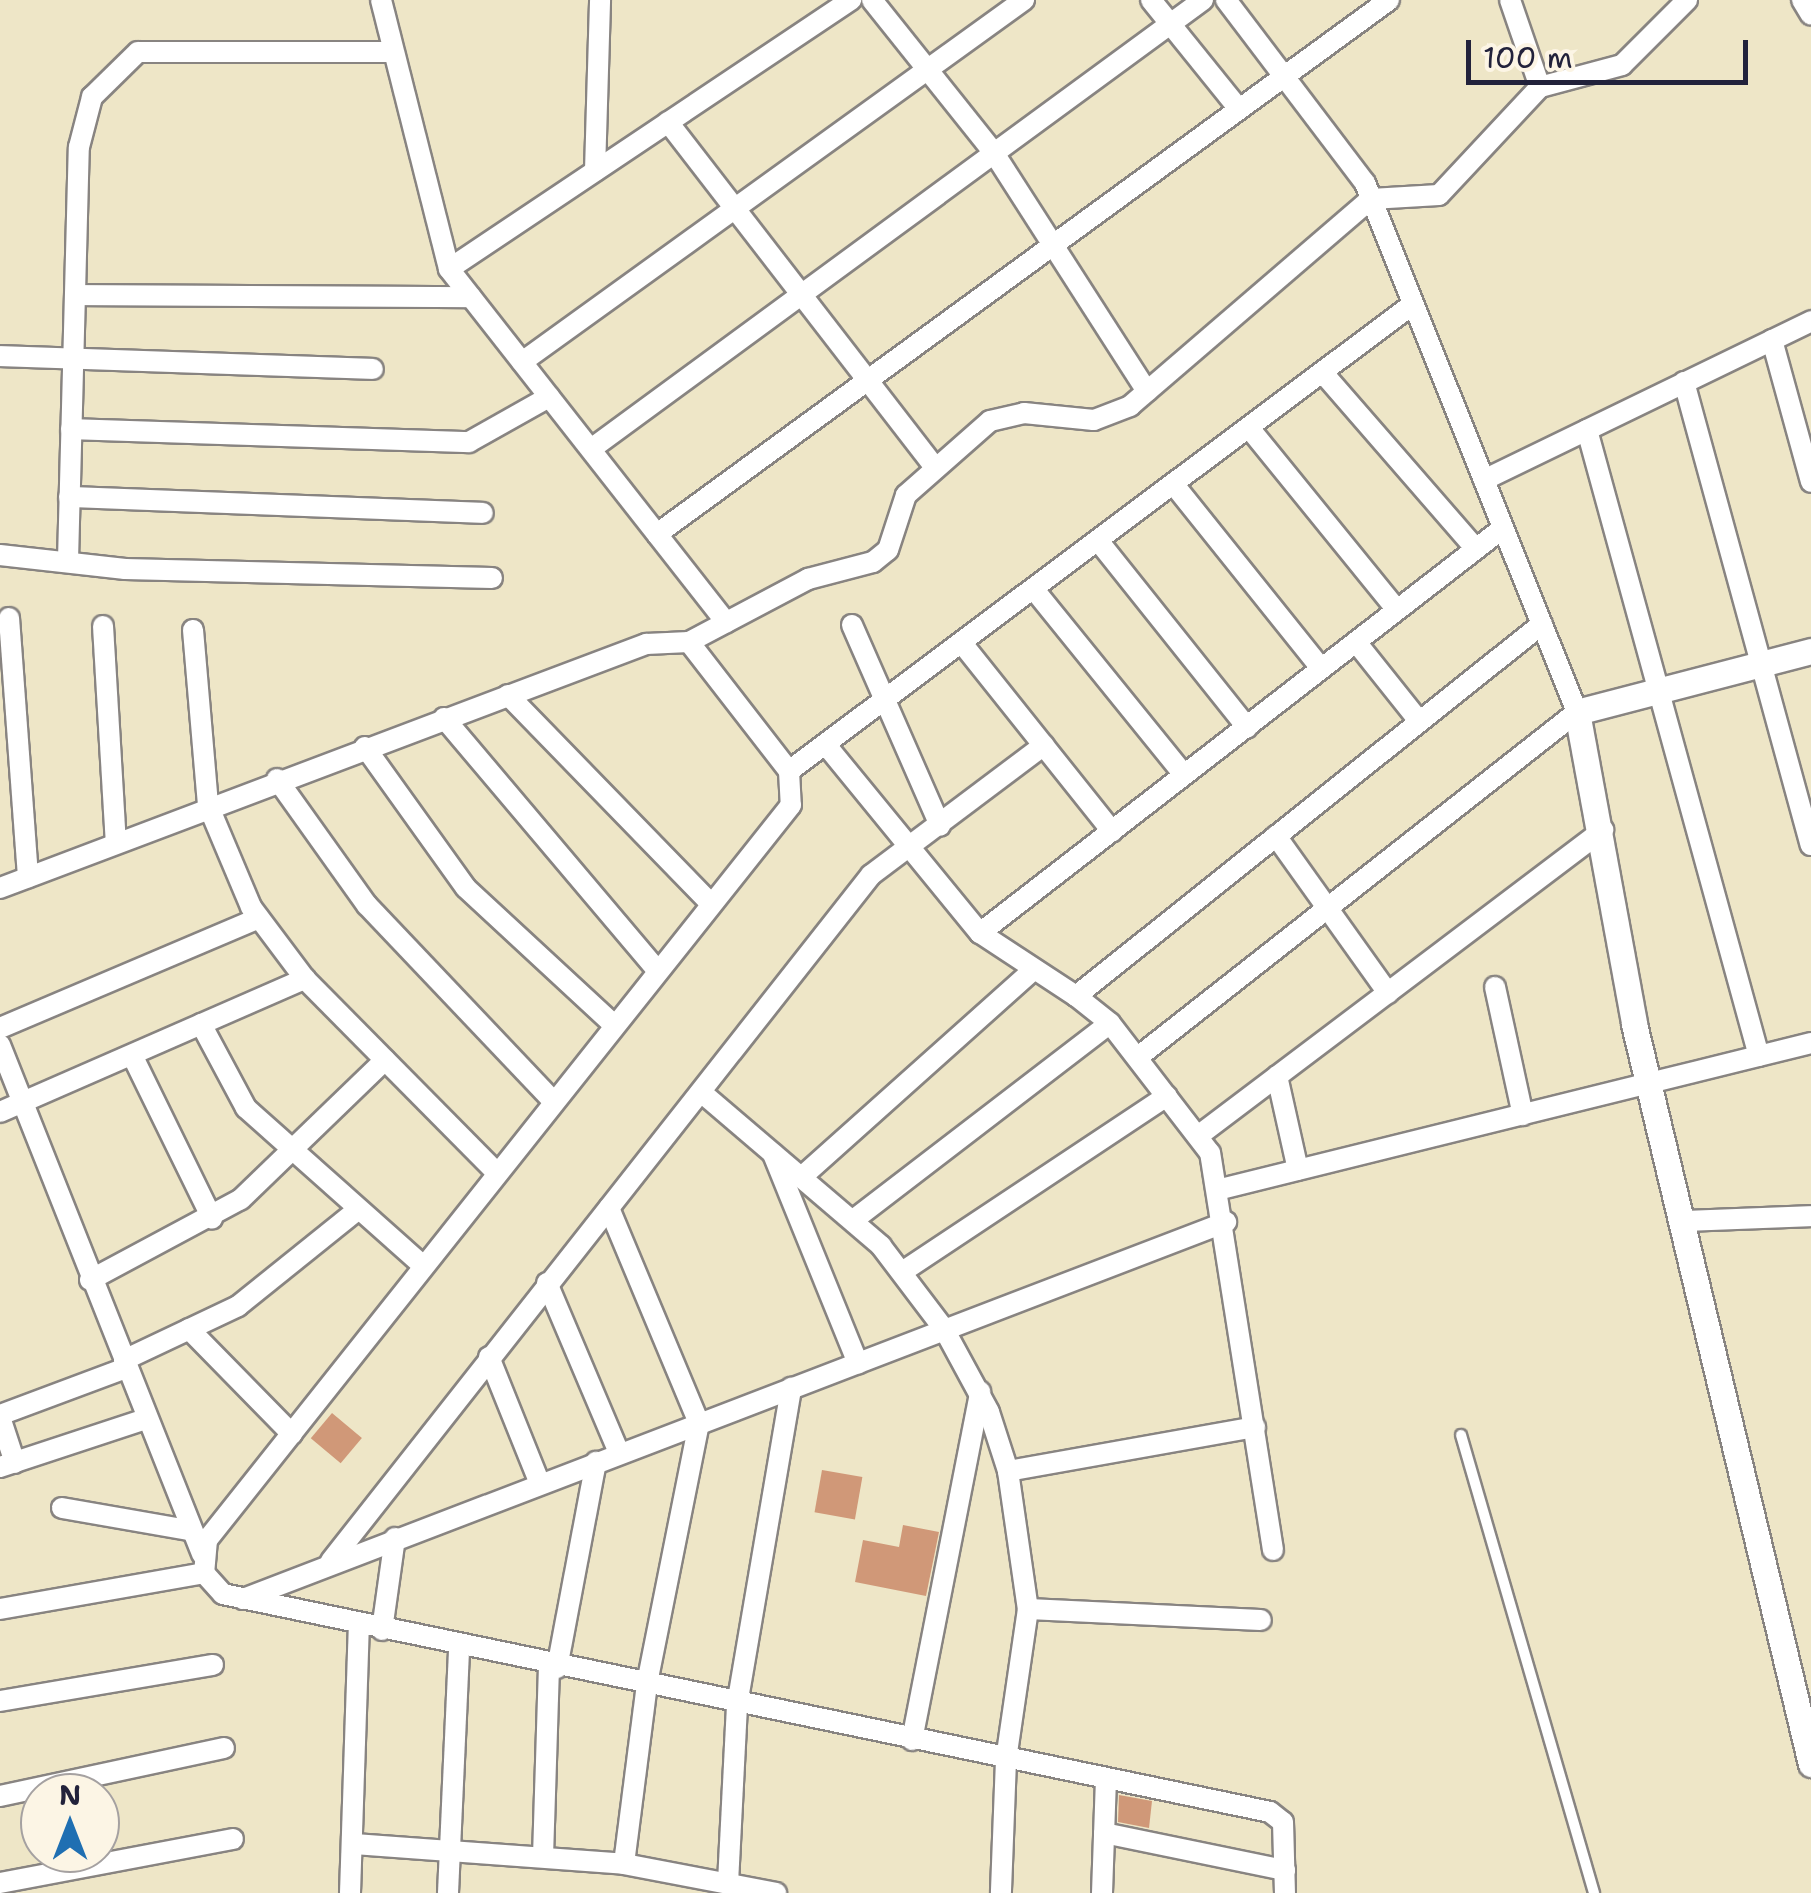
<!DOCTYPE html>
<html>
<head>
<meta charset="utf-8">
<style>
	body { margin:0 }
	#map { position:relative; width:1811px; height:1893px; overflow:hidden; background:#eee6c7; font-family:"Shantell Sans",sans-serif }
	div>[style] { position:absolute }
	.building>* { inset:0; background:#d09878; transform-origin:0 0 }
	.roads { filter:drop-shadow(2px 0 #888481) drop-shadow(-2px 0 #888481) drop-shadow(0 2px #888481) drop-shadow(0 -2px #888481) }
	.service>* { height:10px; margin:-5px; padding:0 5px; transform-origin:5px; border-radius:5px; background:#fff }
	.minor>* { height:20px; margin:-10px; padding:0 10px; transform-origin:10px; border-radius:10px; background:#fff }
	.tertiary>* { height:25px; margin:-12.5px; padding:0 12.5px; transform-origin:12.5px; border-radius:12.5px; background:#fff }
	span { translate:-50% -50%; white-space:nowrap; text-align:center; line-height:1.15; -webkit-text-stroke:8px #fcf5e5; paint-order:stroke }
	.north { position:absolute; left:20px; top:1773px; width:100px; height:100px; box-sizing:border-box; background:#fcf5e5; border:2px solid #a5a1a1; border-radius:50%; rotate:0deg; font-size:28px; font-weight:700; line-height:40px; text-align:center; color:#22223b }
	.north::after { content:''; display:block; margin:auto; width:35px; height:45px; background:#1f6fb2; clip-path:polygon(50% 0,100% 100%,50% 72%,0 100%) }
	.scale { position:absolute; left:1466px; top:40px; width:282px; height:45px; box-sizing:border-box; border:5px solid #22223b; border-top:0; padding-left:12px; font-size:30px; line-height:35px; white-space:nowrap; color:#22223b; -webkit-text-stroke:8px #fcf5e5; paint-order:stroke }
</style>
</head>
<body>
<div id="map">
	<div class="building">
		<i style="left:332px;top:1413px;width:39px;height:33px;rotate:40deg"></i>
		<i style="left:822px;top:1470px;width:41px;height:43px;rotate:10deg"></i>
		<i style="clip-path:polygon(903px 1525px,939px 1532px,926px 1596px,855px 1582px,863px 1540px,899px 1547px)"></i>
		<i style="clip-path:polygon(1119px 1795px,1152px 1801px,1149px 1828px,1118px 1822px)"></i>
	</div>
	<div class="roads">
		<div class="service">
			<i style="left:1461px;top:1435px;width:477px;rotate:73.8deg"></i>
		</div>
		<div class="minor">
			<i style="left:381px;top:0;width:277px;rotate:75.8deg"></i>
			<i style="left:449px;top:269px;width:449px;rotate:51.9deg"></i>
			<i style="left:872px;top:0;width:196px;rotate:51.4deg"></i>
			<i style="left:994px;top:153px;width:283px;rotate:57.3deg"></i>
			<i style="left:1151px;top:0;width:140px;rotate:51.1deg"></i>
			<i style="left:1510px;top:0;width:92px;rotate:71deg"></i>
			<i style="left:1802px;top:0;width:17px;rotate:59deg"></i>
			<i style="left:668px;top:122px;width:436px;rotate:52.3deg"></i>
			<i style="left:595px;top:171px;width:171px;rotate:-88.3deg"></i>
			<i style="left:449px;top:269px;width:484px;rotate:-33.8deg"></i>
			<i style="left:75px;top:295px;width:396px;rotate:0.3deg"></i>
			<i style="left:1772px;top:340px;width:147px;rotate:74.6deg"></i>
			<i style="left:0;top:356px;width:373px;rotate:2deg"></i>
			<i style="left:522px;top:362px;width:619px;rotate:-35.8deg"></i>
			<i style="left:1323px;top:373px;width:233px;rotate:49deg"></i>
			<i style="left:1684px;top:382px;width:480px;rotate:74.7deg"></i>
			<i style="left:71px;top:429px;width:398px;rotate:1.9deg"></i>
			<i style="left:469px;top:442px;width:92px;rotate:-29.4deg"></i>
			<i style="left:1250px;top:429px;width:233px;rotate:50.9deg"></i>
			<i style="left:1587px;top:430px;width:649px;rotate:74.64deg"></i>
			<i style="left:591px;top:449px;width:759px;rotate:-36.27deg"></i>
			<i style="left:1484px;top:480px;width:364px;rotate:-25.9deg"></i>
			<i style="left:1175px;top:486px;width:233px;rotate:51.3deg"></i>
			<i style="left:69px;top:497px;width:414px;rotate:2.2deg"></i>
			<i style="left:657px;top:534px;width:906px;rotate:-36.11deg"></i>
			<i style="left:1100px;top:543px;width:236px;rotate:51.4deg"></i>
			<i style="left:0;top:555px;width:126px;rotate:6.4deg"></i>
			<i style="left:125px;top:569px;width:367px;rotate:1.4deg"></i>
			<i style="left:68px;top:560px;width:413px;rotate:-88.5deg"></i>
			<i style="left:79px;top:147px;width:52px;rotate:-75.4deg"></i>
			<i style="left:92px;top:97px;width:64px;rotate:-44.4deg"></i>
			<i style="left:138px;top:52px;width:254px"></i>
			<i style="left:1036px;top:592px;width:235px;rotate:51deg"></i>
			<i style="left:9px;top:618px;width:260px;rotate:85.8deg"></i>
			<i style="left:852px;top:625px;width:219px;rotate:66.3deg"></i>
			<i style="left:103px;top:626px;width:216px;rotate:86.6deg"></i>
			<i style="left:193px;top:630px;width:176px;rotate:85.1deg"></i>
			<i style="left:208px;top:805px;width:111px;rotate:67.1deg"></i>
			<i style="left:251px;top:907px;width:90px;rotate:53.1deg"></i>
			<i style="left:305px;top:979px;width:270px;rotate:45.3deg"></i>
			<i style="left:689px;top:642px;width:163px;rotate:52.2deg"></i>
			<i style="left:789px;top:771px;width:34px;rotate:87deg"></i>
			<i style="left:791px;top:805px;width:939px;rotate:128.47deg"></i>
			<i style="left:207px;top:1540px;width:33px;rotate:95deg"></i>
			<i style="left:204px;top:1573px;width:28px;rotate:48deg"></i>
			<i style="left:223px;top:1594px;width:1069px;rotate:11.76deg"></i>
			<i style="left:1270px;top:1812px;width:16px;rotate:38deg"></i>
			<i style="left:1283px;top:1822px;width:71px;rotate:88.4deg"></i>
			<i style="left:1356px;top:642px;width:101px;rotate:51.4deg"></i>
			<i style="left:965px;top:647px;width:236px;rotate:51.4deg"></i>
			<i style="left:508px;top:695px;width:290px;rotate:45.8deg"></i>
			<i style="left:444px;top:718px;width:329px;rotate:49.8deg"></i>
			<i style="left:826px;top:745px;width:243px;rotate:50.7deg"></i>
			<i style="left:980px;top:933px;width:115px;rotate:33.3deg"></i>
			<i style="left:365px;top:747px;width:173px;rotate:54.4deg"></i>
			<i style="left:466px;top:888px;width:199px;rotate:42.8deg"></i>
			<i style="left:789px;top:771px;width:779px;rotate:-36.81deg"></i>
			<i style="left:277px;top:779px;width:155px;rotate:54.5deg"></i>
			<i style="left:367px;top:905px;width:267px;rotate:46.5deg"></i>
			<i style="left:1276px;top:836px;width:193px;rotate:54.5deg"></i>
			<i style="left:0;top:888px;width:691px;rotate:-20.69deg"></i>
			<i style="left:646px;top:644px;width:43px;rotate:-2.7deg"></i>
			<i style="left:689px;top:642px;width:135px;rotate:-27.9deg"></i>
			<i style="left:808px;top:579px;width:67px;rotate:-14.7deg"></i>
			<i style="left:873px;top:562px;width:19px;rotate:-39deg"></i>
			<i style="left:888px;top:550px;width:58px;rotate:-71.9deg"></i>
			<i style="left:906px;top:495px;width:112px;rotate:-41.4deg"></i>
			<i style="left:990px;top:421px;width:35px;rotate:-13deg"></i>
			<i style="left:1024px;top:413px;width:70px;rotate:5.7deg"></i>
			<i style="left:1094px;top:420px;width:39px;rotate:-21deg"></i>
			<i style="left:1130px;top:406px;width:318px;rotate:-40.7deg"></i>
			<i style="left:1371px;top:199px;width:68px;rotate:-3.4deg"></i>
			<i style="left:1439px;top:195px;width:148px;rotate:-46.9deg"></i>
			<i style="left:1540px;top:87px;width:85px;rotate:-15deg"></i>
			<i style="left:1622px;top:65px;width:92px;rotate:-45deg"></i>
			<i style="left:980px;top:933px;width:661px;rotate:-37.75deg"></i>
			<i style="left:1495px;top:987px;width:131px;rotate:77.7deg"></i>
			<i style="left:201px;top:1024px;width:95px;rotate:61.8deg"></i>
			<i style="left:246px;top:1108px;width:236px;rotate:41.7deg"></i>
			<i style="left:0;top:1028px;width:281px;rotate:-23deg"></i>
			<i style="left:0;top:1045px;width:548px;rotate:68.35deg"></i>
			<i style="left:132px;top:1055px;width:182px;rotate:63.9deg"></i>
			<i style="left:1138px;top:1057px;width:558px;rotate:-38.16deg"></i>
			<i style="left:1577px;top:712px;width:570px;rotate:-111.84deg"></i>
			<i style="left:1365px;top:183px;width:230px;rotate:-127.2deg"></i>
			<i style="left:1277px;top:1076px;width:96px;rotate:77.4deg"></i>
			<i style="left:701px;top:1092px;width:237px;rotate:40.5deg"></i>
			<i style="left:881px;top:1246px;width:104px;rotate:52.8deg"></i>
			<i style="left:944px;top:1329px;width:94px;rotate:61.5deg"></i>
			<i style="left:989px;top:1412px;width:62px;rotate:72.1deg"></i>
			<i style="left:1008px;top:1471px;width:139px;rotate:81.8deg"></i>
			<i style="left:1028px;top:1609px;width:153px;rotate:98.3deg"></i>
			<i style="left:1006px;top:1760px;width:133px;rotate:92.2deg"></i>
			<i style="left:0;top:1112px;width:333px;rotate:-23.6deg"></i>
			<i style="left:1198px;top:1136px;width:508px;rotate:-37.07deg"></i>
			<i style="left:773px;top:1154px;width:226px;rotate:67.9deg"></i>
			<i style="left:805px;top:1174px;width:307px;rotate:-41.8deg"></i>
			<i style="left:1221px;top:1189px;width:608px;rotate:-13.9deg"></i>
			<i style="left:609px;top:1208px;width:233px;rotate:67.3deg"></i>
			<i style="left:699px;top:1423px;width:266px;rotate:101.3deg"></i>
			<i style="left:647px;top:1684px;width:181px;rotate:97.3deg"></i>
			<i style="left:856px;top:1218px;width:320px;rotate:-37.5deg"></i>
			<i style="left:1682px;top:1221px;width:129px;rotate:-2.2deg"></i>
			<i style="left:902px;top:1272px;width:318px;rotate:-33.6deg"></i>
			<i style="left:90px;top:1280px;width:171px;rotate:-28.2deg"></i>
			<i style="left:241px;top:1199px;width:200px;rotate:-44deg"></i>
			<i style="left:547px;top:1283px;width:185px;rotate:67deg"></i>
			<i style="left:189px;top:1329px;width:147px;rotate:45.6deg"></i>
			<i style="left:489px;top:1357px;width:137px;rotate:68.1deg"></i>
			<i style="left:124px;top:1360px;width:126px;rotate:-25.3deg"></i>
			<i style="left:238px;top:1306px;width:150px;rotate:-38.8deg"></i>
			<i style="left:0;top:1415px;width:134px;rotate:-20.5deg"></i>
			<i style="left:0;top:1417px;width:48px;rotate:71.9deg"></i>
			<i style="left:0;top:1467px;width:151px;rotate:-18.2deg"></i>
			<i style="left:1008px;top:1471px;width:251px;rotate:-10.1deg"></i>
			<i style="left:62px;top:1508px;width:128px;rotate:9.9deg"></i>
			<i style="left:1273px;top:1550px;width:402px;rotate:-99deg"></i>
			<i style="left:1210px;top:1153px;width:164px;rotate:-127.6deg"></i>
			<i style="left:1110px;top:1023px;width:43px;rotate:-141.5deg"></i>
			<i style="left:1076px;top:996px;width:596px;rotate:-38.6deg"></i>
			<i style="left:331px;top:1561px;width:873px;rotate:-51.79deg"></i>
			<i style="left:871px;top:875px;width:216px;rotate:-36.9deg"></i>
			<i style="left:243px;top:1599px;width:1053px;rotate:-20.98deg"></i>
			<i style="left:0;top:1609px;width:207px;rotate:-10deg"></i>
			<i style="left:1028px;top:1609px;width:233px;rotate:2.7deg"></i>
			<i style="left:382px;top:1630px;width:93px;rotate:-82deg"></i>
			<i style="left:557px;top:1668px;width:210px;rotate:-79.3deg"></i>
			<i style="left:0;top:1701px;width:216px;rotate:-9.6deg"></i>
			<i style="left:912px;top:1740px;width:355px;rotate:-78.9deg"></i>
			<i style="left:0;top:1796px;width:229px;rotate:-12.1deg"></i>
			<i style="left:1104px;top:1833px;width:185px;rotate:11.6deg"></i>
			<i style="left:354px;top:1844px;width:271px;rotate:4.2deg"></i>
			<i style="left:624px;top:1864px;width:155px;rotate:10.8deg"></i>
			<i style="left:543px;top:1857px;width:191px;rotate:-88.2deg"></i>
			<i style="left:0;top:1883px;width:237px;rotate:-10.7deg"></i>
			<i style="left:728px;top:1883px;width:178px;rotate:-87.1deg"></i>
			<i style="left:737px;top:1705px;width:322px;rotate:-80.3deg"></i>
			<i style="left:350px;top:1893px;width:268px;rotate:-88.1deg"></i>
			<i style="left:448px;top:1893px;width:246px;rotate:-87.4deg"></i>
			<i style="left:1102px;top:1893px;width:114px;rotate:-88deg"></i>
		</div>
		<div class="tertiary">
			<i style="left:1811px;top:651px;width:242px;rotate:165.4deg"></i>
			<i style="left:1577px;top:712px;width:317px;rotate:79.6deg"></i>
			<i style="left:1634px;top:1024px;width:761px;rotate:76.55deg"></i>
		</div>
	</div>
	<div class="north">N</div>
	<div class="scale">100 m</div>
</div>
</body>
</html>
